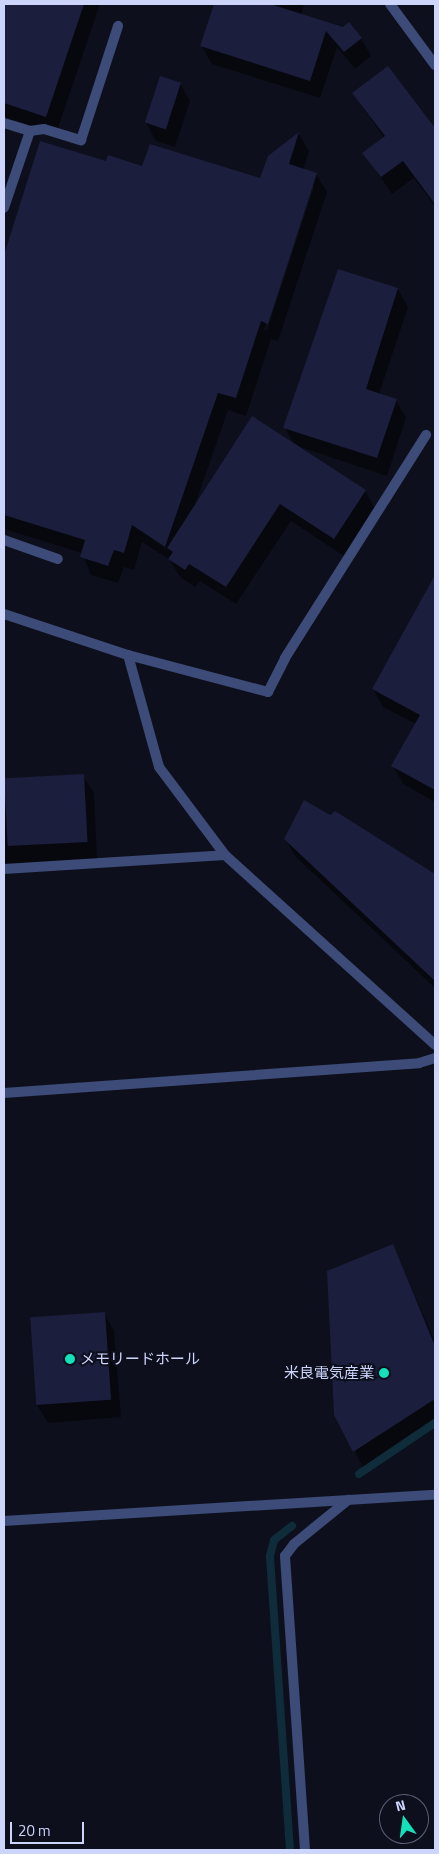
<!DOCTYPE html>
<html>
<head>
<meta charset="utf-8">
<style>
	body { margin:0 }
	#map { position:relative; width:439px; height:1854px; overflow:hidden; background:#0d0f1c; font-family:"Titillium Web","Noto Sans JP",sans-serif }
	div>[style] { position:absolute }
	.shadow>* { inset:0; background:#0007 }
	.stream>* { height:8px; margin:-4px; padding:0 4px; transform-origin:4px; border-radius:4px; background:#0f2c3a }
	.building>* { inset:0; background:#1b1e3c; transform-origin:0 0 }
	.lane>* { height:10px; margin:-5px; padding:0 5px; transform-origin:5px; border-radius:5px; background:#3c4b77 }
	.street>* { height:10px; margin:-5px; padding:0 5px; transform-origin:5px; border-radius:5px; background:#3c4b77 }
	.dots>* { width:14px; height:14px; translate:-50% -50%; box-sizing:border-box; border:2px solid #0d0f1c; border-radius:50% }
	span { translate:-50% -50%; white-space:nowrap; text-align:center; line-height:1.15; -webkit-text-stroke:4px #0d0f1c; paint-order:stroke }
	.poi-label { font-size:15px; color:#cdd5fb }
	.left { translate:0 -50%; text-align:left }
	.right { translate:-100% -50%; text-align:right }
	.frame { position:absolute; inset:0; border:5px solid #cdd5fb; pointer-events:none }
	.north { position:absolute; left:379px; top:1794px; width:50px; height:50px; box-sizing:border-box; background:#0d0f1c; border:1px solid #5a5e75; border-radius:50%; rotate:346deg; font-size:14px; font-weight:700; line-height:20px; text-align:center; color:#cdd5fb }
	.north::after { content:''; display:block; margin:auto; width:18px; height:22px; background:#14e0b9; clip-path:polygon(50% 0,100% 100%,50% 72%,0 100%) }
	.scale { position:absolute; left:10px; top:1822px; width:74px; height:22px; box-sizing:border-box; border:2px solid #cdd5fb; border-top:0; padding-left:6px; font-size:15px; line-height:18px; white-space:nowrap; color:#cdd5fb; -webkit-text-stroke:4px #0d0f1c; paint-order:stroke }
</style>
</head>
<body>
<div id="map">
	<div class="shadow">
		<i style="clip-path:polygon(4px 4px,100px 4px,56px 134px,4px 117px)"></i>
		<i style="clip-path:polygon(215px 4px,304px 4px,301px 15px,361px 38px,371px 56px,355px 69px,337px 47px,320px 98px,212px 64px,201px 46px)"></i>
		<i style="clip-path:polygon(388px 68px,435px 130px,435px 206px,414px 178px,392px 194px,364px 153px,384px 138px,353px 93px)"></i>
		<i style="clip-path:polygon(180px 84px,190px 101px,175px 147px,156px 141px,146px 123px)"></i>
		<i style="clip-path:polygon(evenodd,299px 134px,309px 151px,303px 170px,316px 174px,327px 192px,278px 341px,271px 339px,246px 416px,228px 410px,195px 505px,295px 446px,285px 428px,338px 270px,398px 289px,408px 307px,379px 394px,396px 400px,406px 418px,387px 476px,297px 446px,365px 491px,375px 509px,344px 556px,291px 521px,236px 604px,200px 581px,195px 587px,180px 577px,170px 560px,142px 542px,134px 570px,124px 567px,118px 583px,91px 575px,82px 553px,4px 529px,4px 259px,41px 142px,107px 163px,261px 180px,269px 157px,299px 134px,312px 186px,314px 186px,267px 330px,264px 330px,312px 186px)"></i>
		<i style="clip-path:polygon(435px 577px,435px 802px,403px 784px,393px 766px,416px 724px,383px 707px,373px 689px)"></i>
		<i style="clip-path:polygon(83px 776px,94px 793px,97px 860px,4px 865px,4px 780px)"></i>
		<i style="clip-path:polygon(335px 812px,435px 875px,435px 988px,296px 857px,285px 839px)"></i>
		<i style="clip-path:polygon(392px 1246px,435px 1341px,435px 1428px,366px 1473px,336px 1415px)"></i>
		<i style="clip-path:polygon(104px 1313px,114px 1331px,121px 1417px,48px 1423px,37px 1405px)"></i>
	</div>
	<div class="stream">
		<i style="left:359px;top:1474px;width:92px;rotate:-33.9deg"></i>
		<i style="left:290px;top:1850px;width:295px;rotate:-93.9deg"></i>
		<i style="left:270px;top:1556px;width:16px;rotate:-76deg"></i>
		<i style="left:274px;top:1540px;width:23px;rotate:-38deg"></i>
	</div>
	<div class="building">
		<i style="clip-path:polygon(4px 4px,84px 4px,46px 117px,4px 103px)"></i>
		<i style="clip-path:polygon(214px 4px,270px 4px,343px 27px,349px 22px,362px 38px,344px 52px,326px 31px,310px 81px,200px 46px)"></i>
		<i style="clip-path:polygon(388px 66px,435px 128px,435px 204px,403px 161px,381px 177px,362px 153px,385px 136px,352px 93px)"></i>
		<i style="left:160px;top:76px;width:22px;height:49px;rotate:18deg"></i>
		<i style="clip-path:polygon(299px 132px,289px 164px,317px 173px,268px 324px,261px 321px,236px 398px,218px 393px,165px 547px,132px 525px,124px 553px,114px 550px,108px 566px,80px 557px,85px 540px,4px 515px,4px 255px,40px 141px,106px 161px,108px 155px,142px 166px,150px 144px,260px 178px,268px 156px)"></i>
		<i style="clip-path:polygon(338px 269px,398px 288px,366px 389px,397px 399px,377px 458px,283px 428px)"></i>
		<i style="clip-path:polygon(252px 416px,366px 490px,334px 539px,280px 504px,226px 587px,189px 564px,185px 570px,168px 559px,173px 552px,167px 548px)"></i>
		<i style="clip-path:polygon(435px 575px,435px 790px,391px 766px,420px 715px,372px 689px)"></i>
		<i style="left:84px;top:774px;width:68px;height:80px;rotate:87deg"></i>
		<i style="clip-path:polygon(304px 800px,330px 815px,335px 811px,435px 874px,435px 981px,284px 839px)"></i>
		<i style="clip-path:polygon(393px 1244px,435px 1346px,435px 1399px,353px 1452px,334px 1415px,327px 1271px)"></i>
		<i style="left:105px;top:1312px;width:88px;height:75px;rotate:86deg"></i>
	</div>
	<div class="lane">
		<i style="left:4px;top:123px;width:27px;rotate:17deg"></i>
		<i style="left:30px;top:131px;width:81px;rotate:108.7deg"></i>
		<i style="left:30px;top:131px;width:14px;rotate:-8deg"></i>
		<i style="left:44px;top:129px;width:39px;rotate:17deg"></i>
		<i style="left:81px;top:140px;width:120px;rotate:-72deg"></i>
		<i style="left:4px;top:540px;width:57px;rotate:19.4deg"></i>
		<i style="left:285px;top:658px;width:264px;rotate:-57.7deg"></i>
	</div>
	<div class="street">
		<i style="left:390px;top:4px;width:76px;rotate:53.6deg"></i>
		<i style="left:4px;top:614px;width:131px;rotate:18.3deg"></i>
		<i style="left:128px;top:655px;width:116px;rotate:74.5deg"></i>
		<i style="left:159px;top:767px;width:110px;rotate:53.1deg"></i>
		<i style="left:225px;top:855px;width:283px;rotate:42.1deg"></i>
		<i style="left:128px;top:655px;width:145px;rotate:14.8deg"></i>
		<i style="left:268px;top:692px;width:38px;rotate:-63deg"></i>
		<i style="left:4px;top:869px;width:221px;rotate:-3.6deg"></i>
		<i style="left:4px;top:1093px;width:416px;rotate:-4.1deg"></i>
		<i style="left:419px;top:1063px;width:17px;rotate:-17deg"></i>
		<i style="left:4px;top:1521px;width:432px;rotate:-3.5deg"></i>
		<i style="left:305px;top:1850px;width:295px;rotate:-93.9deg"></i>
		<i style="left:285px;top:1556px;width:15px;rotate:-53deg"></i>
		<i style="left:294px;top:1544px;width:70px;rotate:-39.2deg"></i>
	</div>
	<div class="dots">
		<i style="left:70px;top:1359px;background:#14e0b9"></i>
		<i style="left:384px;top:1373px;background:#14e0b9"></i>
	</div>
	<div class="poi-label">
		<span class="left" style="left:80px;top:1359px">メモリードホール</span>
		<span class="right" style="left:374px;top:1373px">米良電気産業</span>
	</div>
	<div class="frame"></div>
	<div class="north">N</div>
	<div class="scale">20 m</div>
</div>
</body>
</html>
